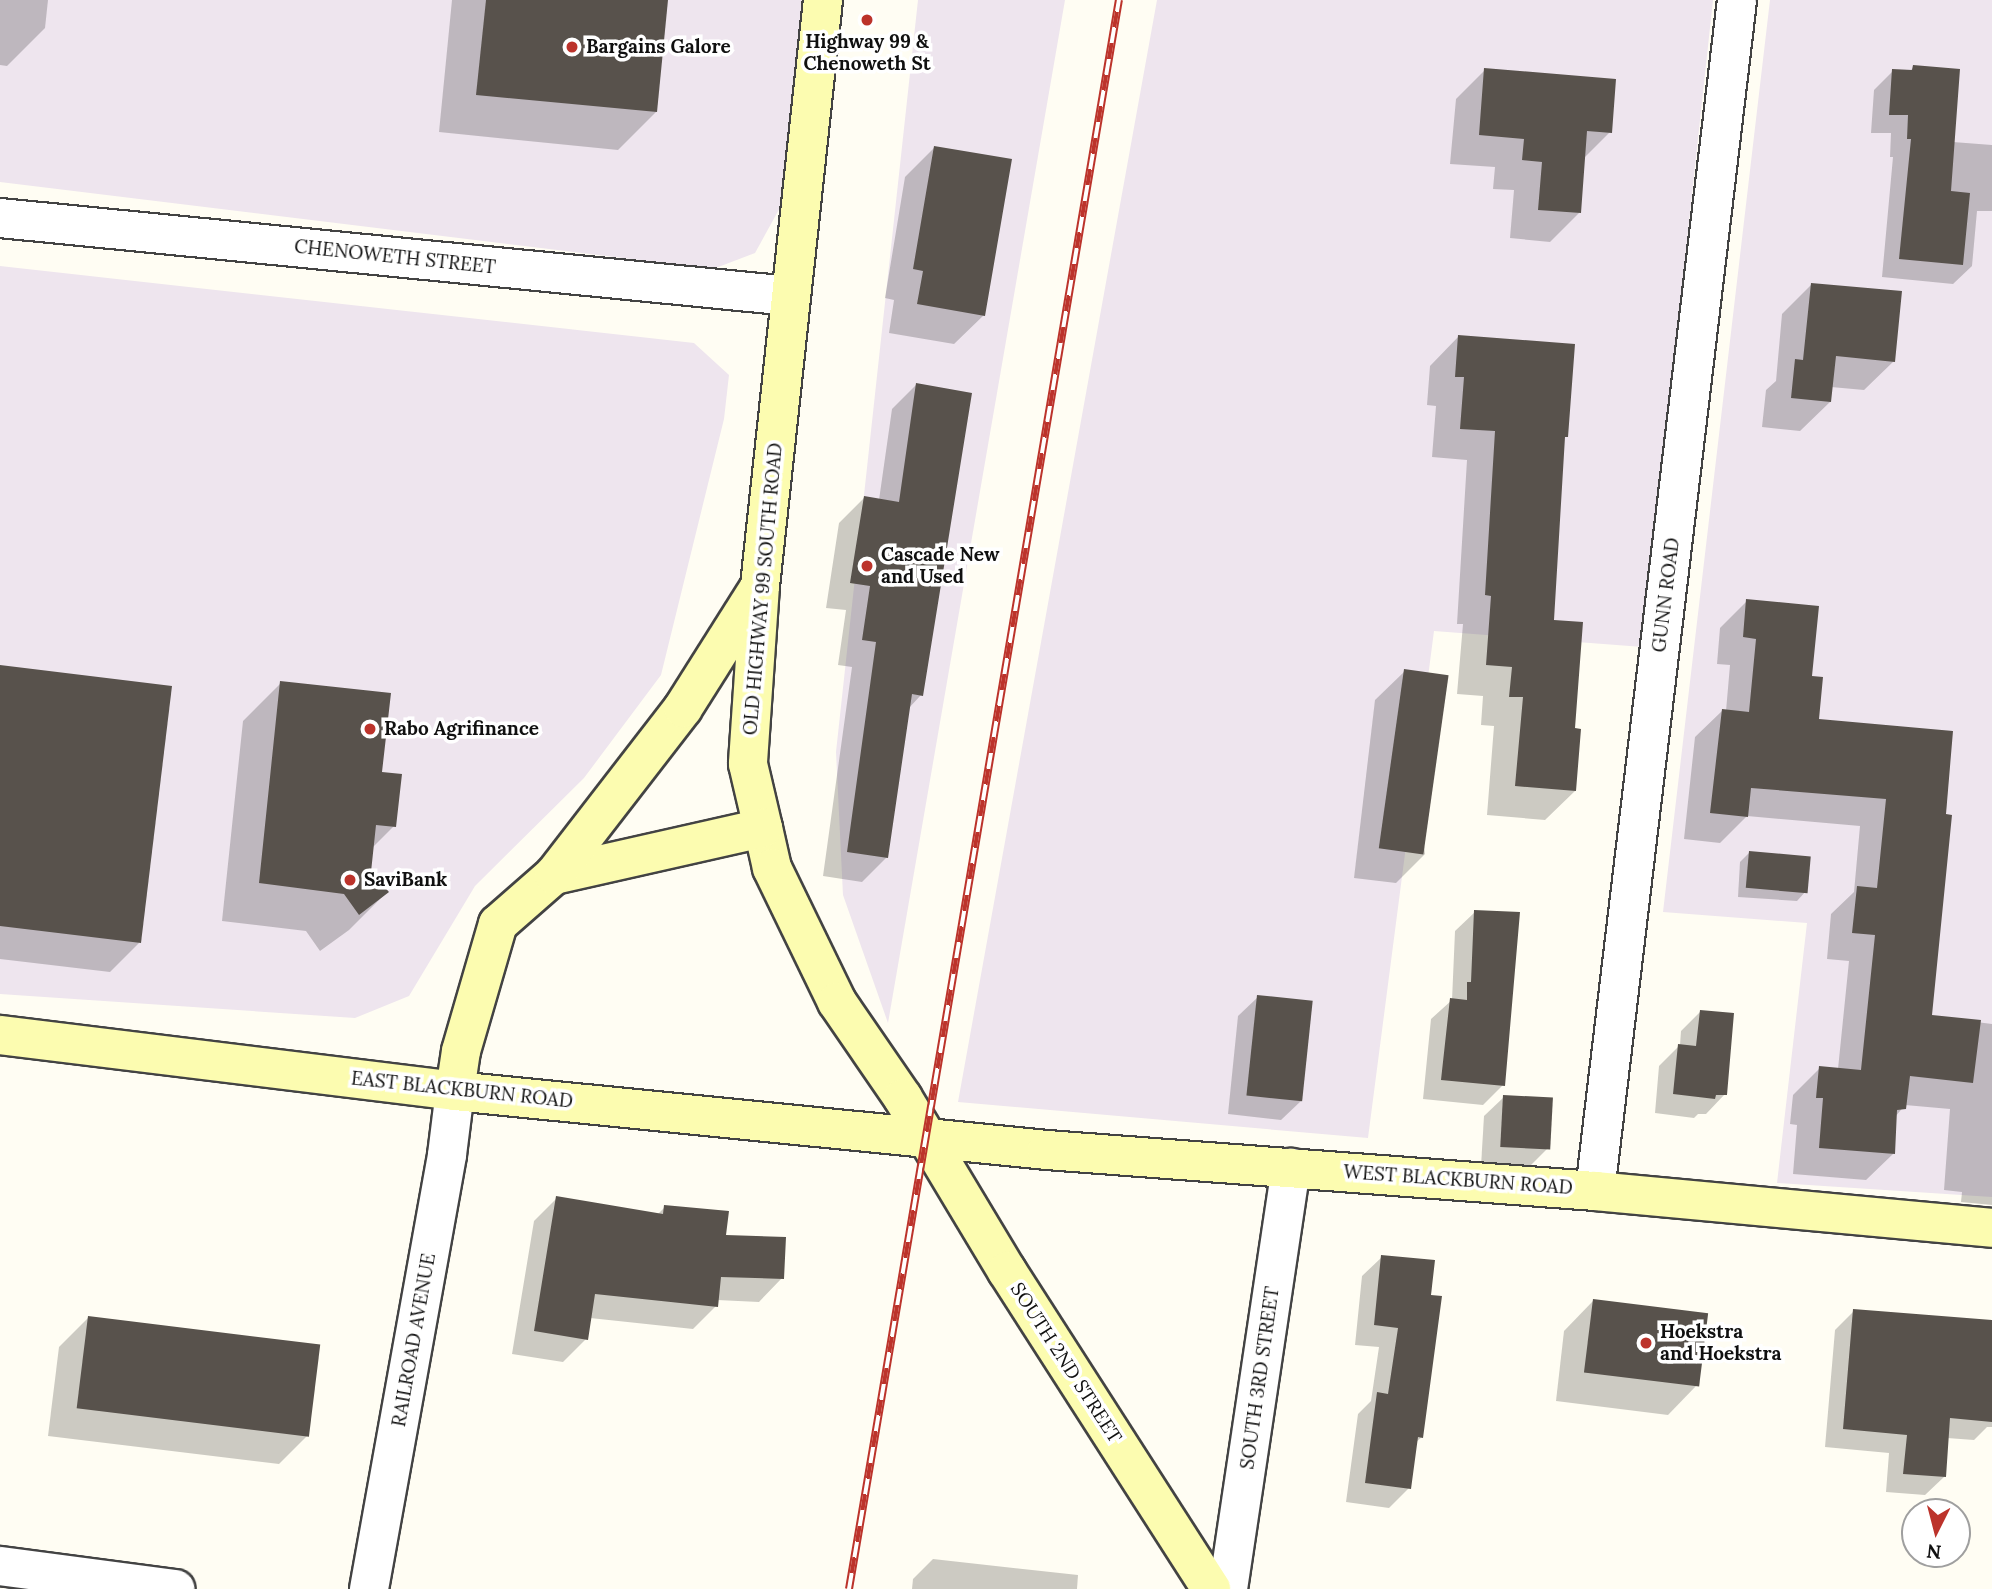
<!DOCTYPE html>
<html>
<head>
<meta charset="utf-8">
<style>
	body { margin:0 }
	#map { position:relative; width:1992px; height:1589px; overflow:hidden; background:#fffdf3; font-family:Lora,serif }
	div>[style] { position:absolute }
	.industrial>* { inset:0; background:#eee5ee }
	.shadow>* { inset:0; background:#0003 }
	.building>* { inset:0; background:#58524c; transform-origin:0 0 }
	.roads { filter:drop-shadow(2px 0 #434343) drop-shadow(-2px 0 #434343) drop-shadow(0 2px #434343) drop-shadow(0 -2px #434343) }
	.street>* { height:38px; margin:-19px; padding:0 19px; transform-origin:19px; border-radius:19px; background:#fff }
	.secondary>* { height:38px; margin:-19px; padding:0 19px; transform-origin:19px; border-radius:19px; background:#fcfcb0 }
	.rail>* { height:8px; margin-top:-4px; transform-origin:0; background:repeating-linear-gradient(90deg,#fff 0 16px,#bc332b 0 32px); box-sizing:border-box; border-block:2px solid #bc332b }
	.dots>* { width:19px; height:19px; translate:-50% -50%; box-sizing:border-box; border:4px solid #fff; border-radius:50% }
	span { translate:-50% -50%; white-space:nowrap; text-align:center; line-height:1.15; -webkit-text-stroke:7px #fff; paint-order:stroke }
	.poi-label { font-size:19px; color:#101010; font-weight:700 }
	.left { translate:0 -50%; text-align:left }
	.street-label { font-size:19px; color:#101010 }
	.north { position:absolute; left:1901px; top:1498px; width:70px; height:70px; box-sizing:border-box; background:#fff; border:2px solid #9f9f9f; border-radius:50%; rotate:186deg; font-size:19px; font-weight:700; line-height:28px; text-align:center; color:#101010 }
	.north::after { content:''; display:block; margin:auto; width:24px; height:32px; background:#bc332b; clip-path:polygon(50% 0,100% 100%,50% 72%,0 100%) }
</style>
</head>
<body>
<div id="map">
	<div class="industrial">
		<i style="clip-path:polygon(0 0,804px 0,782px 204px,755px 253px,713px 269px,0 182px)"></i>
		<i style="clip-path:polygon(918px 0,1065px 0,888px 1023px,843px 895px,836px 752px)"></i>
		<i style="clip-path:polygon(1157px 0,1713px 0,1643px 647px,1434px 631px,1368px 1138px,958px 1102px)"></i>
		<i style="clip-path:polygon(1770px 0,1992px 0,1992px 1197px,1777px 1183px,1807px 923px,1663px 912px)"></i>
		<i style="clip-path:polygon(0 266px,694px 343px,729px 375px,724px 419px,661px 675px,584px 778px,475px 886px,409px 996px,355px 1018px,0 994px)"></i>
	</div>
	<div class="shadow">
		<i style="clip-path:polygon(0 0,48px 0,45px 28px,7px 66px,0 65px)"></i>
		<i style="clip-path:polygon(452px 0,667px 0,656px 112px,618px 150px,439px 132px)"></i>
		<i style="clip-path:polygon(1914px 67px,1953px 142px,1992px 145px,1992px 211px,1977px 211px,1972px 266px,1953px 284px,1882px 277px,1893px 157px,1890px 157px,1891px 133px,1871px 133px,1874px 90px,1893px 71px,1909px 72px)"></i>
		<i style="clip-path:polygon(1485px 70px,1610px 132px,1583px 159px,1579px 213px,1550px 242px,1510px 238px,1514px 190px,1493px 189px,1495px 167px,1450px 164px,1456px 99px)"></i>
		<i style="clip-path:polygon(934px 148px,984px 315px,954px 344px,889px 333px,894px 300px,885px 298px,905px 177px)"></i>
		<i style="clip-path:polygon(1811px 285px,1894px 361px,1864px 390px,1831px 387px,1830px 402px,1800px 431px,1762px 427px,1766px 390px,1776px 381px,1782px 314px)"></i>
		<i style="clip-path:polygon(1459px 336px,1566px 436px,1563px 439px,1552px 621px,1573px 730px,1575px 791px,1545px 820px,1487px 815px,1494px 726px,1481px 725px,1483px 696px,1457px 694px,1463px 624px,1457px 624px,1467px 460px,1432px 457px,1436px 406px,1427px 405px,1430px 366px)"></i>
		<i style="clip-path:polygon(917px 384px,921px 695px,908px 709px,887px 857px,862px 882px,823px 876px,852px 667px,838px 665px,846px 610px,826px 608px,839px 523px,864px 498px,879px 500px,892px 409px)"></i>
		<i style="clip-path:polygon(1747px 601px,1810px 678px,1817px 720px,1952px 733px,1930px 1016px,1992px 1024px,1992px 1205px,1961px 1202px,1962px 1192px,1944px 1190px,1950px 1109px,1905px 1105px,1895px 1117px,1893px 1154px,1866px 1180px,1793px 1174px,1797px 1125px,1790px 1124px,1793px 1095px,1820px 1068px,1838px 1069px,1849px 961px,1827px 959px,1831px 914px,1854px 892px,1860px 826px,1747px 816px,1720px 843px,1684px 839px,1695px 737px,1722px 711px,1726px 711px,1730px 665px,1717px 664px,1720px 628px)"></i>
		<i style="clip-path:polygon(0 667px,139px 943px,110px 972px,0 959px)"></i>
		<i style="clip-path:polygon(1405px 671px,1425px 854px,1396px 883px,1354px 878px,1375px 700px)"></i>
		<i style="clip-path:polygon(281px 683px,380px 774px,394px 826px,372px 848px,370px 873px,387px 892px,349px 930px,320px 951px,306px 931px,222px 921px,243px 721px)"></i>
		<i style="clip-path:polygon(1749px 853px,1806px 891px,1797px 901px,1738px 897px,1740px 862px)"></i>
		<i style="clip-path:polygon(1475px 912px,1503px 1085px,1483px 1105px,1423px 1099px,1431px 1019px,1452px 1000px,1455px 931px)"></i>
		<i style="clip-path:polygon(1258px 997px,1301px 1101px,1281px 1120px,1228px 1114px,1238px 1016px)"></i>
		<i style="clip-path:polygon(1700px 1012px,1725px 1094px,1706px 1114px,1698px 1114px,1694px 1118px,1655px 1113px,1659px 1066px,1680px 1045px,1681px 1031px)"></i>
		<i style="clip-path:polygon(1504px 1097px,1547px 1149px,1527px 1169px,1481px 1166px,1484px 1116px)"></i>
		<i style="clip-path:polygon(557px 1198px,657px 1215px,665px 1207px,782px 1278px,759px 1302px,717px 1300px,716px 1306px,693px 1329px,590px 1318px,586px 1339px,563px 1362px,512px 1354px,534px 1221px)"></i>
		<i style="clip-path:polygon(1382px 1257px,1433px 1262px,1422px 1437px,1415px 1443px,1409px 1488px,1389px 1508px,1346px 1502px,1358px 1414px,1371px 1401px,1379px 1347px,1355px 1345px,1362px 1276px)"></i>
		<i style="clip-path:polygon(1593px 1301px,1697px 1385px,1668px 1415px,1556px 1401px,1564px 1331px)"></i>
		<i style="clip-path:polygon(1854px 1311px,1992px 1322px,1992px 1427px,1987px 1427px,1974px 1440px,1947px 1438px,1944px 1477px,1925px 1495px,1886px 1492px,1889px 1453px,1825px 1447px,1835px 1330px)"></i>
		<i style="clip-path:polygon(88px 1318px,308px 1435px,279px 1464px,48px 1436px,59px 1347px)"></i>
		<i style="clip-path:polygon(933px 1559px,1078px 1575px,1077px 1589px,912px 1589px,913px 1579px)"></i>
	</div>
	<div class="building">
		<i style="clip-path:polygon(486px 0,668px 0,657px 112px,476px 95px)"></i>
		<i style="clip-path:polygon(1913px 65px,1960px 69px,1951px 191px,1970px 193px,1963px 265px,1899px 259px,1911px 139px,1907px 139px,1908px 115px,1889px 115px,1892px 69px,1912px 70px)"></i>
		<i style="clip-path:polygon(1484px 68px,1616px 79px,1612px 133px,1587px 131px,1581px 213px,1538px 210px,1542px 162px,1522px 160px,1524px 139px,1479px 135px)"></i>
		<i style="clip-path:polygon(934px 146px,1012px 159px,985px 316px,917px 304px,923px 271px,913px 269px)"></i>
		<i style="clip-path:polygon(1811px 283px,1902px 291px,1895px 362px,1836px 356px,1831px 402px,1791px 398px,1795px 359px,1803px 360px)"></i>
		<i style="clip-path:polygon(1458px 335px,1575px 344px,1568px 437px,1565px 437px,1554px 620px,1583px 622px,1575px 728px,1581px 729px,1576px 791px,1515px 786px,1523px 697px,1509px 697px,1512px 667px,1486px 665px,1491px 596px,1485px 595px,1495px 431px,1460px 429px,1464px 377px,1455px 377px)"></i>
		<i style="clip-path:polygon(916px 383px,972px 393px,923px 696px,912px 694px,888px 858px,847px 852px,876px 642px,862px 640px,870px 586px,850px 583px,864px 496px,899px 502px)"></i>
		<i style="clip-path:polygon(1746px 599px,1819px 606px,1812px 676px,1823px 677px,1819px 719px,1953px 731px,1946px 814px,1952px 815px,1932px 1015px,1981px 1020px,1973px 1083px,1910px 1076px,1906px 1109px,1897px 1110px,1895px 1154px,1819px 1148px,1823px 1098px,1816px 1098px,1819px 1066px,1861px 1070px,1875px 935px,1852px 933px,1857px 886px,1877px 888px,1886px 799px,1751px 788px,1748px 817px,1710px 813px,1722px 709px,1749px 712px,1756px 639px,1743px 637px)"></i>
		<i style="clip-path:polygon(0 665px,172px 686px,141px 943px,0 926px)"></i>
		<i style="left:1404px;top:669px;width:45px;height:181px;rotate:8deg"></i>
		<i style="clip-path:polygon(280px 681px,391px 693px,382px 772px,402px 774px,396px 827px,376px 825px,371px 872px,389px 892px,359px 915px,344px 894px,259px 883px)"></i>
		<i style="left:1749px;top:851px;width:62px;height:37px;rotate:5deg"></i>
		<i style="clip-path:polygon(1474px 910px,1520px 912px,1505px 1086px,1441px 1080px,1450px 998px,1467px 1000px,1467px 982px,1471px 982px)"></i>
		<i style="left:1257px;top:995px;width:56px;height:101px;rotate:6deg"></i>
		<i style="clip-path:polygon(1700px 1010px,1734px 1013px,1727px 1095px,1716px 1095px,1715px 1099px,1673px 1094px,1678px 1044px,1696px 1046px)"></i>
		<i style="left:1503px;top:1095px;width:50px;height:52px;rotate:3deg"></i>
		<i style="clip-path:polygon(556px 1196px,663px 1214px,664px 1205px,729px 1211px,726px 1235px,786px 1237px,784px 1279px,721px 1277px,718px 1307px,595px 1294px,588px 1340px,534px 1331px)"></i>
		<i style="clip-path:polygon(1381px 1255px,1435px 1260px,1431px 1295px,1442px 1296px,1423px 1438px,1418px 1437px,1411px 1489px,1365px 1483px,1377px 1392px,1388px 1394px,1398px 1328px,1374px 1325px)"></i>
		<i style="left:1593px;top:1299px;width:116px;height:74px;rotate:7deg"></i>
		<i style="clip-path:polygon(1853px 1309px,1992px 1320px,1992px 1422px,1950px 1418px,1946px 1477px,1903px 1474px,1907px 1435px,1843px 1429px)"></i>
		<i style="left:88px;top:1316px;width:234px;height:93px;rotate:7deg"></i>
	</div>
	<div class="roads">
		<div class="street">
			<i style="left:0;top:218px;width:794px;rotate:5.64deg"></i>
			<i style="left:1595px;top:1191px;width:1199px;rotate:-83.2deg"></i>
			<i style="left:0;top:1566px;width:177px;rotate:7.5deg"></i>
			<i style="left:369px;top:1589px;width:441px;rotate:-79.8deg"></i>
			<i style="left:447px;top:1155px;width:64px;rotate:-82.9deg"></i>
			<i style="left:1228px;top:1589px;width:426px;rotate:-81.5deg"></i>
		</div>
		<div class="secondary">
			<i style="left:823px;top:0;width:589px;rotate:96.14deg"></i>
			<i style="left:760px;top:586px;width:178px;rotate:93.9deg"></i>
			<i style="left:748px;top:764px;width:66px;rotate:76.8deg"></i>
			<i style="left:763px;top:828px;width:41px;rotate:77.3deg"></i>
			<i style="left:772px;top:868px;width:149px;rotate:64.1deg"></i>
			<i style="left:837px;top:1002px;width:116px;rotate:55.5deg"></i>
			<i style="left:903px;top:1098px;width:202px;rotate:59deg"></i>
			<i style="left:1007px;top:1271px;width:378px;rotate:57.3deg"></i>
			<i style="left:554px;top:875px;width:214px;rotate:-12.7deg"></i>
			<i style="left:0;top:1035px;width:458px;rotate:7deg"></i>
			<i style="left:455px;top:1091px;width:595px;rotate:5.69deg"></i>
			<i style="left:1047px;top:1150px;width:550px;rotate:4.28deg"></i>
			<i style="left:1595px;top:1191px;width:399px;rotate:5.3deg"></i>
			<i style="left:455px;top:1091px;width:40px;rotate:-81.5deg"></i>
			<i style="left:461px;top:1051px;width:132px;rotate:-73.8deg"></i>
			<i style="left:498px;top:924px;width:74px;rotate:-41.2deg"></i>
			<i style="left:554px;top:875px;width:211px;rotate:-52.3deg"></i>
			<i style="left:683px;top:708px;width:138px;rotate:-57.7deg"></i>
		</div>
	</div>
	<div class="rail">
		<i style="left:849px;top:1589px;width:1612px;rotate:-80.36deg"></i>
	</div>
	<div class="dots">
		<i style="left:867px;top:20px;background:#bc332b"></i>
		<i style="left:572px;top:47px;background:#bc332b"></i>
		<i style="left:867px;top:566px;background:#bc332b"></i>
		<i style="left:370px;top:729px;background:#bc332b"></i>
		<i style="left:350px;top:880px;background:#bc332b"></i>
		<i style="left:1646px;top:1343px;background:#bc332b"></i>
	</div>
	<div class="poi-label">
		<span style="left:867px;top:53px">Highway 99 &amp;<br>Chenoweth St</span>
		<span class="left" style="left:586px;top:47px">Bargains Galore</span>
		<span class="left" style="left:881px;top:566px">Cascade New<br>and Used</span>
		<span class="left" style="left:384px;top:729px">Rabo Agrifinance</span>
		<span class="left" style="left:364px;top:880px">SaviBank</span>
		<span class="left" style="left:1660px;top:1343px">Hoekstra<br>and Hoekstra</span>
	</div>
	<div class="street-label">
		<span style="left:395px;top:257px;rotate:6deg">CHENOWETH STREET</span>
		<span style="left:763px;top:589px;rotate:-85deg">OLD HIGHWAY 99 SOUTH ROAD</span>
		<span style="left:1666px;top:595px;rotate:-83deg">GUNN ROAD</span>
		<span style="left:462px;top:1090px;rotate:6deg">EAST BLACKBURN ROAD</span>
		<span style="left:1458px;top:1180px;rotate:4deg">WEST BLACKBURN ROAD</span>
		<span style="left:414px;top:1340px;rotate:-80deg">RAILROAD AVENUE</span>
		<span style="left:1066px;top:1363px;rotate:57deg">SOUTH 2ND STREET</span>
		<span style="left:1260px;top:1378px;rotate:-82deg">SOUTH 3RD STREET</span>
	</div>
	<div class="north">N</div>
</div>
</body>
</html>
